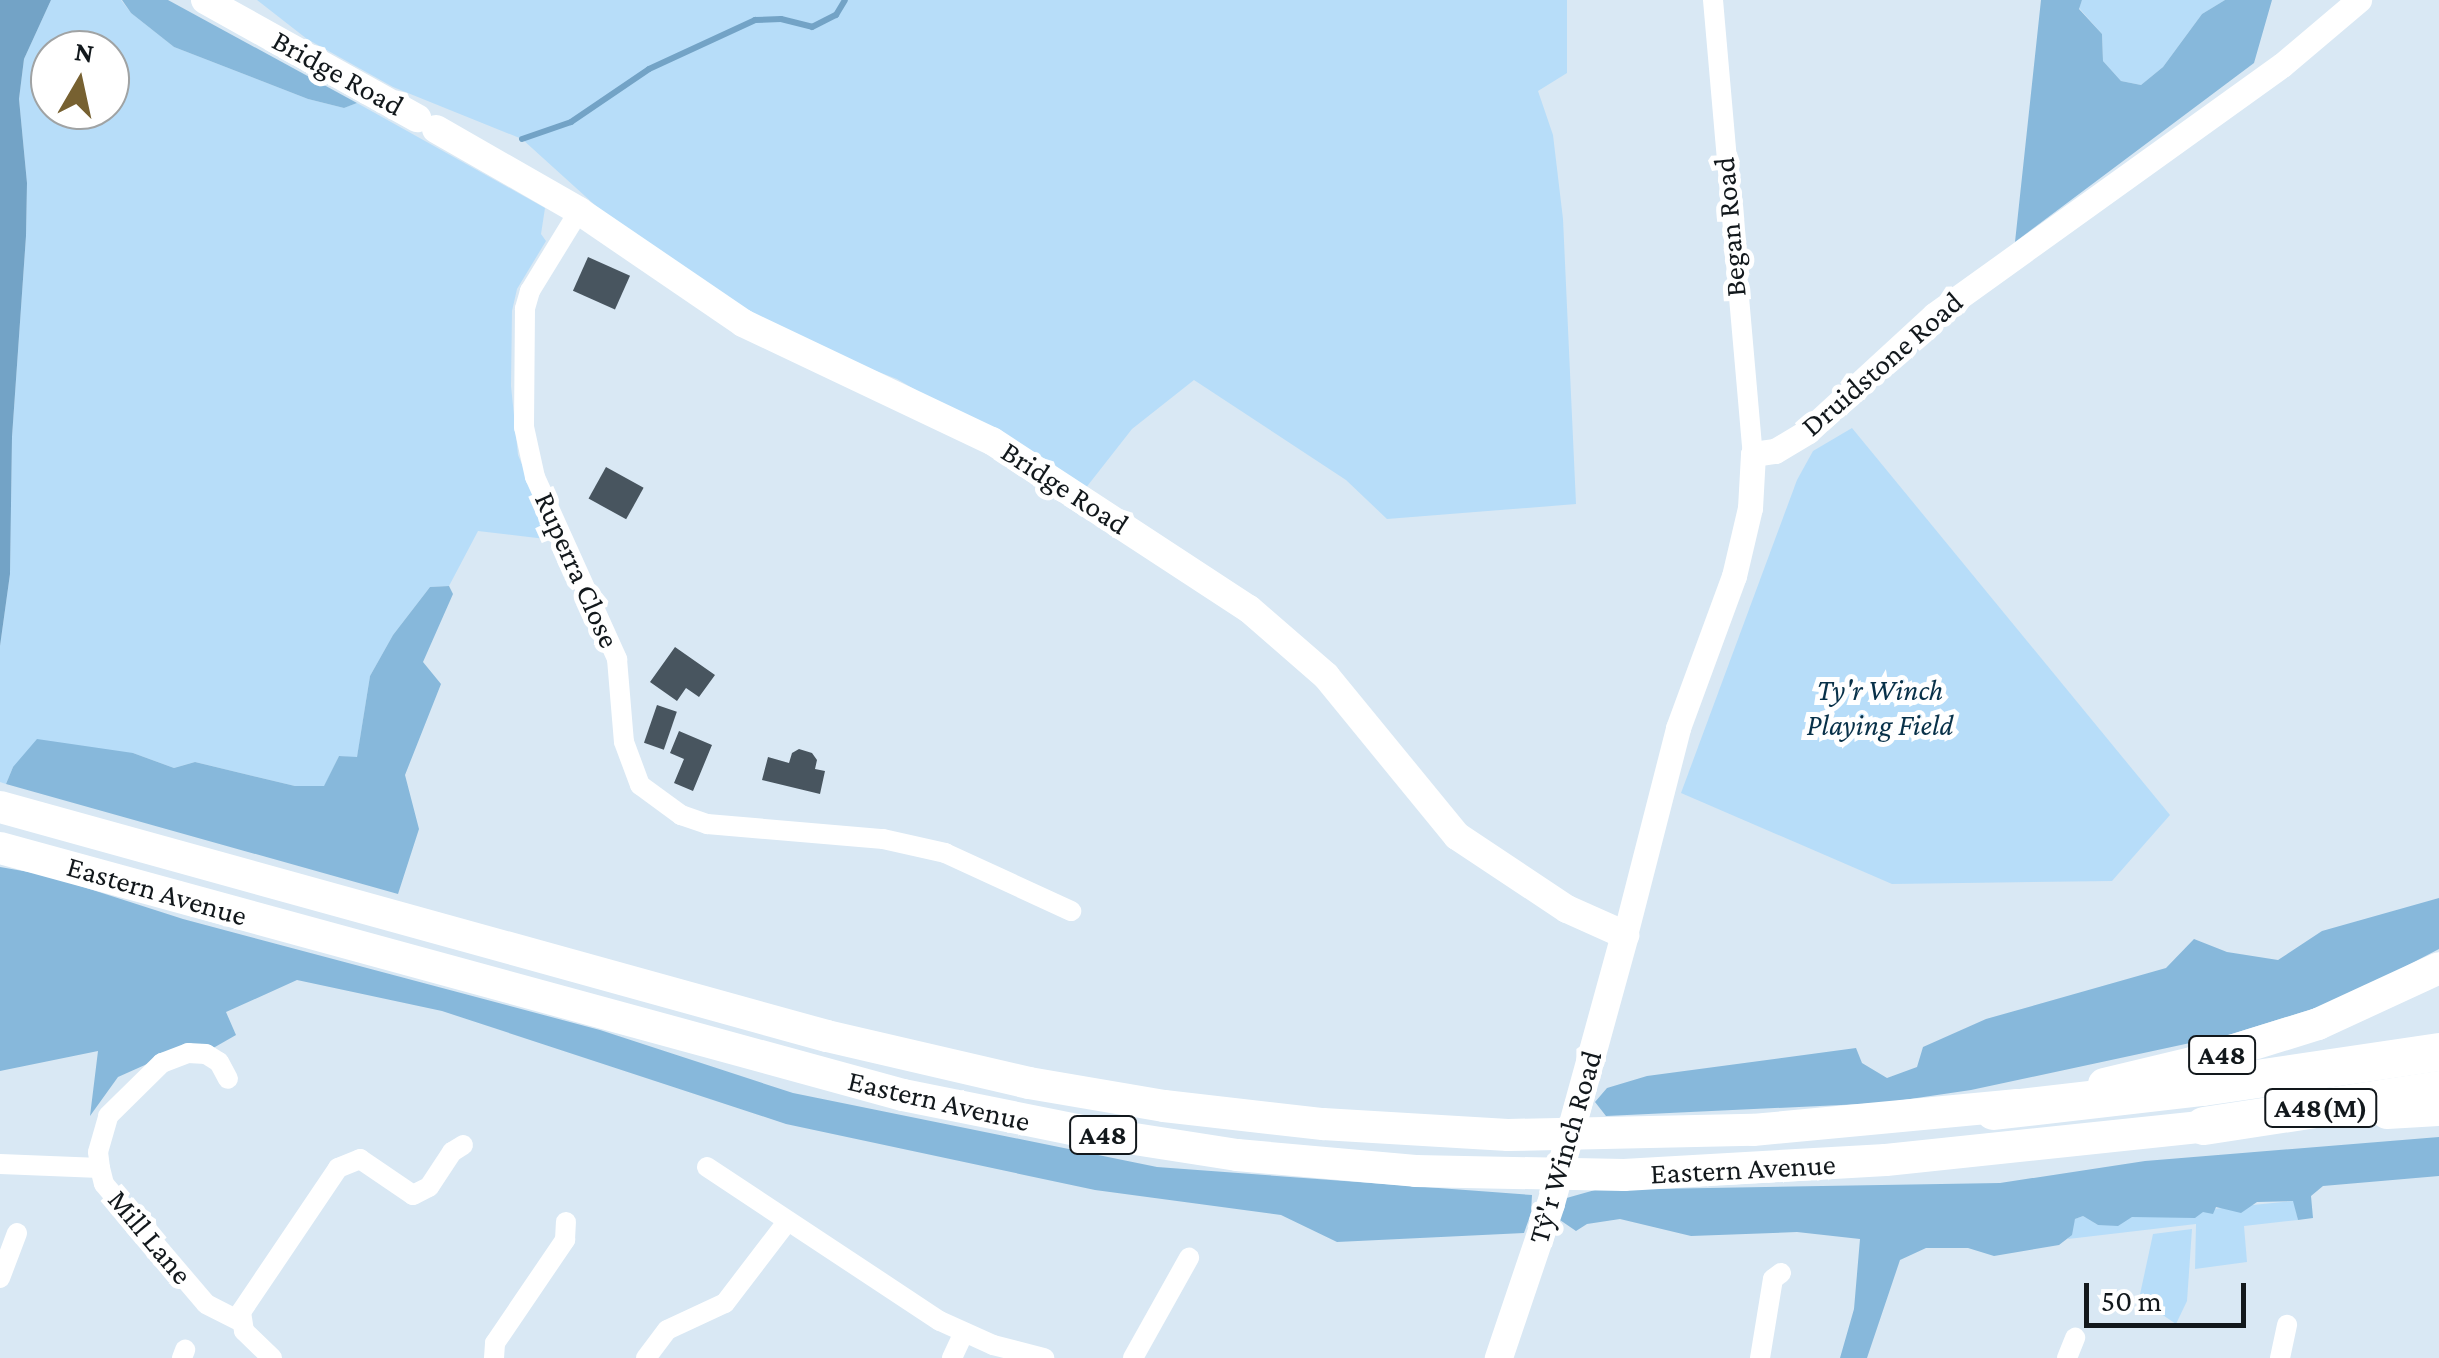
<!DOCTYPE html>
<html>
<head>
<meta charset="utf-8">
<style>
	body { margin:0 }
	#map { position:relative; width:2439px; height:1358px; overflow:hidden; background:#d9e8f4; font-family:"Crimson Pro",serif }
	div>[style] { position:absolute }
	.green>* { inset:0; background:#b7ddf9 }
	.forest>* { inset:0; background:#87b8db }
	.water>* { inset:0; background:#73a3c6 }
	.stream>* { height:6px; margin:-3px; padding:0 3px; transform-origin:3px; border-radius:3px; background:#73a3c6 }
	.building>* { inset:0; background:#48555f; transform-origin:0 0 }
	.minor>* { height:20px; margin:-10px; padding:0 10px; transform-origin:10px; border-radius:10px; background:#fff }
	.tertiary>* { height:25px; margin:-12.5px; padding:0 12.5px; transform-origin:12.5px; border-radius:12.5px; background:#fff }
	.secondary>* { height:28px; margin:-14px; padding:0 14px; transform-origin:14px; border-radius:14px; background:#fff }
	.trunk>* { height:32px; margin:-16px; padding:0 16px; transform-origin:16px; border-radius:16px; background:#fff }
	.motorway>* { height:38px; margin:-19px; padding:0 19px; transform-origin:19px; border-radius:19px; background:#fff }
	span { translate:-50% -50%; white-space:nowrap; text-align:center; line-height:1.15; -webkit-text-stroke:10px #fff; paint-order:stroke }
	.shield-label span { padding:2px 8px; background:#fff; border:2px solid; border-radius:8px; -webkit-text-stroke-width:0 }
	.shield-label { font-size:28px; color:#12181c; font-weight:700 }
	.street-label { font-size:30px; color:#12181c }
	.park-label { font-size:30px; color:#083149; font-style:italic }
	.north { position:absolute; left:30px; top:30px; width:100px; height:100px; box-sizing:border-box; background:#fff; border:2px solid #a0a3a4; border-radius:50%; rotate:9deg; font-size:28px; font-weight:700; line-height:40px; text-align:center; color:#12181c }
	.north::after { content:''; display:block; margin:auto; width:35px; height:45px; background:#776131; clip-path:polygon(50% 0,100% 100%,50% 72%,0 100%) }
	.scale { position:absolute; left:2084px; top:1283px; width:162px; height:45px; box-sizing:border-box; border:5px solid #12181c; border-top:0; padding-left:12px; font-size:30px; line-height:35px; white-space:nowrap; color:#12181c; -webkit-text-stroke:8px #fff; paint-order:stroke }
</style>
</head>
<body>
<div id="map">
	<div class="green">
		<i style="clip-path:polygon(evenodd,51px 0,121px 0,131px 13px,174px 47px,308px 99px,344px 108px,357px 103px,545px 208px,541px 234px,546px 241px,517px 289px,512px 311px,511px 386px,518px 455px,554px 540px,478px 531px,449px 586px,430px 587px,393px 635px,370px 676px,357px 758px,339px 756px,324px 787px,295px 786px,195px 762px,174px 768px,133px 753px,13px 767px,6px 784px,0 782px,0 646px,10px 574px,12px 437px,26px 236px,27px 183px,19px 99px,24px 59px,51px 0,50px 50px,110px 50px,110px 110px,50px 110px,50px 50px)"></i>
		<i style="clip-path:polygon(257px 0,1567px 0,1567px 73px,1538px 91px,1553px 135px,1563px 219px,1576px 504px,1387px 519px,1346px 480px,1194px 380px,1132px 429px,1085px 489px,897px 379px,797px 341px,730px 308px,596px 206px,522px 139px,393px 87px,307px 39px)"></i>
		<i style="clip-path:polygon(2082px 0,2225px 0,2202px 14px,2163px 67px,2141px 85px,2121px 81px,2103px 61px,2102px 34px,2079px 8px)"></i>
		<i style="clip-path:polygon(1852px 428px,2170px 815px,2112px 881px,1892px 884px,1681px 793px,1797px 480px,1813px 451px)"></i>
		<i style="clip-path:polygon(2294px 1201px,2298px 1220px,2244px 1226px,2247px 1262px,2195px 1269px,2196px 1224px,2068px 1239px,2075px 1219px,2083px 1216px,2098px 1225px,2132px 1217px)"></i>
		<i style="clip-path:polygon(2192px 1229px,2187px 1301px,2176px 1324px,2139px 1299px,2153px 1234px)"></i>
	</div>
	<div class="forest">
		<i style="clip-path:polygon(122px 0,168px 0,357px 103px,344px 108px,308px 99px,174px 47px,131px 13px)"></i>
		<i style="clip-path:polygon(2041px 0,2082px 0,2079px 9px,2102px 34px,2103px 61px,2121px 81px,2141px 85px,2163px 67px,2202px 14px,2225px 0,2272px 0,2254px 63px,2015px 242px)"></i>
		<i style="clip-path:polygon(449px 586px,453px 594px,423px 662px,441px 684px,405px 775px,419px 829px,398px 894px,6px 784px,13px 767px,37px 739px,133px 753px,174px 768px,195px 762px,295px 786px,324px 786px,339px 756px,357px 757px,370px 676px,393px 635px,430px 587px)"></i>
		<i style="clip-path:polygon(0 867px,46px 875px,183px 919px,600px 1030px,793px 1093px,1157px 1167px,1532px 1195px,1531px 1213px,1524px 1233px,1337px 1242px,1281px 1215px,1095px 1190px,786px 1124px,442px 1011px,297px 980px,226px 1012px,236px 1035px,208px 1051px,174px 1052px,118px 1077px,90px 1116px,98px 1051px,0 1071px)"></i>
		<i style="clip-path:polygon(2439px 898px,2439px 949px,2341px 1000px,2232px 1034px,1971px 1090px,1883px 1103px,1606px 1116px,1595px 1102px,1607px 1088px,1647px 1076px,1856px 1048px,1862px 1063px,1887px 1078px,1917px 1067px,1923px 1047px,1986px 1019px,2166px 968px,2194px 939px,2227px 952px,2278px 960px,2322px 931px)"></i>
		<i style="clip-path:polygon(2439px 1137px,2439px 1176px,2323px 1186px,2311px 1196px,2313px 1218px,2298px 1220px,2293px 1201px,2257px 1202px,2241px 1213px,2216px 1207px,2213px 1214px,2203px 1212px,2195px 1218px,2132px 1217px,2118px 1226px,2098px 1225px,2083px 1216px,2075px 1219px,2072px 1235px,2059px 1245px,1994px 1256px,1968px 1248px,1926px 1248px,1900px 1260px,1867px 1358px,1840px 1358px,1854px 1309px,1860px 1239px,1797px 1232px,1691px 1236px,1620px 1219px,1587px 1224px,1576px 1231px,1557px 1218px,1563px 1199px,1595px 1190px,2000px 1183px,2145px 1161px)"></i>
	</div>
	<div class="water">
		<i style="clip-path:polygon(0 0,51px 0,24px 59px,19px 99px,27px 183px,26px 236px,12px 437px,10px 574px,0 646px)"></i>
	</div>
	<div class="stream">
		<i style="left:522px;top:139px;width:52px;rotate:-19.1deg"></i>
		<i style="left:571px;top:122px;width:94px;rotate:-34.2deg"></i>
		<i style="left:649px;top:69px;width:117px;rotate:-24.8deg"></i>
		<i style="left:755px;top:20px;width:26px;rotate:-2deg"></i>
		<i style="left:781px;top:19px;width:32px;rotate:14deg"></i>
		<i style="left:812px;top:27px;width:27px;rotate:-27deg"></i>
		<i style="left:836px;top:15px;width:17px;rotate:-59deg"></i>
	</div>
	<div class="building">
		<i style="left:588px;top:257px;width:46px;height:37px;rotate:24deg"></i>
		<i style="left:606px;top:467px;width:43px;height:36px;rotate:29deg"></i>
		<i style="clip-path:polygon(675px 647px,715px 675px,699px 697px,686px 688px,677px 701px,650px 682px)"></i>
		<i style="left:657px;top:705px;width:21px;height:40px;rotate:19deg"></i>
		<i style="clip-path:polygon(679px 731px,712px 745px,693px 791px,674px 783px,684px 759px,670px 753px)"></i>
		<i style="clip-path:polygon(799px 749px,812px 753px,817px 760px,815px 769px,825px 771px,820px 794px,762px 780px,768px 757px,789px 763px,792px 753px)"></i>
	</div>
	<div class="minor">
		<i style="left:1713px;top:0;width:456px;rotate:85deg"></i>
		<i style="left:579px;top:211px;width:94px;rotate:121.5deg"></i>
		<i style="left:530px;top:291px;width:19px;rotate:106deg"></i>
		<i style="left:525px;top:309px;width:118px;rotate:90.5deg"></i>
		<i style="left:524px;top:427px;width:51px;rotate:77.6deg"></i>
		<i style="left:535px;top:477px;width:200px;rotate:65.7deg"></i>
		<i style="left:617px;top:659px;width:83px;rotate:85.2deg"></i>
		<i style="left:624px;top:742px;width:46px;rotate:69.6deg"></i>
		<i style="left:640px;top:785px;width:51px;rotate:36.2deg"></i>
		<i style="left:681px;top:815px;width:28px;rotate:19deg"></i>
		<i style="left:707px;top:824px;width:177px;rotate:4.9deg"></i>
		<i style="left:883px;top:839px;width:64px;rotate:12.7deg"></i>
		<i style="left:945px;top:853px;width:139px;rotate:24.7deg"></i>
		<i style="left:0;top:1164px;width:100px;rotate:2.3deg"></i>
		<i style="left:100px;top:1168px;width:16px;rotate:76deg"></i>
		<i style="left:104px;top:1184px;width:157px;rotate:49.6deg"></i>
		<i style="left:206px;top:1304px;width:39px;rotate:27deg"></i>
		<i style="left:707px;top:1167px;width:279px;rotate:33.5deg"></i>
		<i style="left:940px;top:1321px;width:58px;rotate:24.4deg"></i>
		<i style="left:993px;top:1345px;width:53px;rotate:14.3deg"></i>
		<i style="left:100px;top:1168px;width:16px;rotate:-97deg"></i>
		<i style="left:98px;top:1152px;width:37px;rotate:-74deg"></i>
		<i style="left:108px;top:1116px;width:76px;rotate:-44.5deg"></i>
		<i style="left:162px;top:1063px;width:28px;rotate:-21deg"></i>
		<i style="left:188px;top:1053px;width:18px;rotate:3deg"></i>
		<i style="left:206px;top:1054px;width:15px;rotate:32deg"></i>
		<i style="left:219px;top:1062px;width:19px;rotate:62deg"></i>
		<i style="left:0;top:1278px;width:48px;rotate:-69.3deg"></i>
		<i style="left:182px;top:1358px;width:9px;rotate:-69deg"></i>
		<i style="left:272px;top:1358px;width:39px;rotate:-136deg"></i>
		<i style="left:244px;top:1331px;width:19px;rotate:-99deg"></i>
		<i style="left:241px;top:1312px;width:174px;rotate:-56deg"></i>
		<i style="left:338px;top:1168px;width:24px;rotate:-22deg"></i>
		<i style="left:360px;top:1159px;width:64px;rotate:34.2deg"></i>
		<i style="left:413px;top:1195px;width:18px;rotate:-27deg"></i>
		<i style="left:429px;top:1187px;width:42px;rotate:-56.7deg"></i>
		<i style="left:452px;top:1152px;width:13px;rotate:-32deg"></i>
		<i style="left:494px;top:1358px;width:15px;rotate:-86deg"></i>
		<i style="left:495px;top:1343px;width:125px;rotate:-55.8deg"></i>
		<i style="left:565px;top:1240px;width:18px;rotate:-87deg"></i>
		<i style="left:646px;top:1358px;width:35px;rotate:-53deg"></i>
		<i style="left:667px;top:1330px;width:64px;rotate:-25deg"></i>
		<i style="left:725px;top:1303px;width:102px;rotate:-52.6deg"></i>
		<i style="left:952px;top:1358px;width:26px;rotate:-65deg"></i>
		<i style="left:1133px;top:1358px;width:115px;rotate:-60.8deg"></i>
		<i style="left:1760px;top:1358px;width:80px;rotate:-80.7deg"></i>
		<i style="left:1773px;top:1279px;width:10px;rotate:-37deg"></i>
		<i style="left:2067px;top:1358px;width:22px;rotate:-68deg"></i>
		<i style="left:2280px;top:1358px;width:34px;rotate:-78deg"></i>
	</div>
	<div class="tertiary">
		<i style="left:1625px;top:935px;width:214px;rotate:-75.6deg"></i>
		<i style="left:1678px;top:728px;width:162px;rotate:-69.8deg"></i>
		<i style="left:1734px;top:576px;width:70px;rotate:-76.8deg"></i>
		<i style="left:1750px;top:508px;width:54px;rotate:-86.8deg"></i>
		<i style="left:1753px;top:454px;width:22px;rotate:-8deg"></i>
		<i style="left:1775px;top:451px;width:39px;rotate:-31deg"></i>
		<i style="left:1808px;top:431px;width:171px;rotate:-42.6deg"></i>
		<i style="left:1934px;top:315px;width:428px;rotate:-35.7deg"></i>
		<i style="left:2282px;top:65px;width:101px;rotate:-40.2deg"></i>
	</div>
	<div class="secondary">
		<i style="left:205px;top:0;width:243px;rotate:29.1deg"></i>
		<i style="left:436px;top:129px;width:165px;rotate:29.8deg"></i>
		<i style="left:579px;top:211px;width:199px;rotate:34.3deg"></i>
		<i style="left:743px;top:323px;width:276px;rotate:25.4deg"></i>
		<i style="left:992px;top:441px;width:307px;rotate:33.2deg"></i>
		<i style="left:1249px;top:609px;width:102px;rotate:41deg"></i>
		<i style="left:1326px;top:676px;width:207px;rotate:50.7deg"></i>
		<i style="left:1457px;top:836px;width:132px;rotate:33.6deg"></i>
		<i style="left:1567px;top:909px;width:64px;rotate:24.1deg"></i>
		<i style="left:1625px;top:935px;width:279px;rotate:105.4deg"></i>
		<i style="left:1551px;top:1204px;width:163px;rotate:108.7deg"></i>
	</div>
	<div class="trunk">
		<i style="left:0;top:807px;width:858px;rotate:15.48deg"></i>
		<i style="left:827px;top:1036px;width:207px;rotate:13.1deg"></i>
		<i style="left:1029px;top:1083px;width:137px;rotate:9.7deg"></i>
		<i style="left:1164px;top:1106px;width:160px;rotate:6.5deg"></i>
		<i style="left:1323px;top:1124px;width:185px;rotate:3.4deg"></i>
		<i style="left:1508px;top:1135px;width:245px;rotate:-1.2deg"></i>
		<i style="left:1753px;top:1130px;width:266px;rotate:-5.4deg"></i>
		<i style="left:0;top:848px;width:936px;rotate:15.3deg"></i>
		<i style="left:903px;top:1095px;width:177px;rotate:11.4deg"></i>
		<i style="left:1077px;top:1130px;width:162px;rotate:8.9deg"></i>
		<i style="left:1237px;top:1155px;width:179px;rotate:5.1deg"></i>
		<i style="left:1415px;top:1171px;width:209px;rotate:1.1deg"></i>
		<i style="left:1624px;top:1175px;width:262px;rotate:-3.3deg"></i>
		<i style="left:1886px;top:1160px;width:345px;rotate:-6deg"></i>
		<i style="left:2104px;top:1084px;width:90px;rotate:-13.4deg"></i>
		<i style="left:2192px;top:1063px;width:132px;rotate:-17.2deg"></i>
		<i style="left:2318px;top:1024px;width:133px;rotate:-24.8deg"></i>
		<i style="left:2387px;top:1113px;width:52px;rotate:-3.3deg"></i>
	</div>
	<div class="motorway">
		<i style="left:1994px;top:1111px;width:210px;rotate:-6.6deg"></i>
		<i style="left:2203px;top:1087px;width:239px;rotate:-8.4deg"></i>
		<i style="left:2204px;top:1126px;width:238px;rotate:-8.7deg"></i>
	</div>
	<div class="shield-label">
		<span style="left:2222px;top:1055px">A48</span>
		<span style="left:2321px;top:1108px">A48(M)</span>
		<span style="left:1103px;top:1135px">A48</span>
	</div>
	<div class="street-label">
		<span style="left:338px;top:73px;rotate:29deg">Bridge Road</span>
		<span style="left:1730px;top:227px;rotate:-95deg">Began Road</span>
		<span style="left:1882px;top:364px;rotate:-41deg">Druidstone Road</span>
		<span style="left:1065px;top:488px;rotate:33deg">Bridge Road</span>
		<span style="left:577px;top:570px;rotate:66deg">Ruperra Close</span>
		<span style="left:157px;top:891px;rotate:16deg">Eastern Avenue</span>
		<span style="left:939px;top:1101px;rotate:13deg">Eastern Avenue</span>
		<span style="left:1565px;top:1147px;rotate:-74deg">Tŷ'r Winch Road</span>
		<span style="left:1743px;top:1169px;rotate:-3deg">Eastern Avenue</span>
		<span style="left:150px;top:1237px;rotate:50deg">Mill Lane</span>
	</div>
	<div class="park-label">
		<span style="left:1880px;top:707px">Ty'r Winch<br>Playing Field</span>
	</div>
	<div class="north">N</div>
	<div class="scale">50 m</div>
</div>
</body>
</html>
